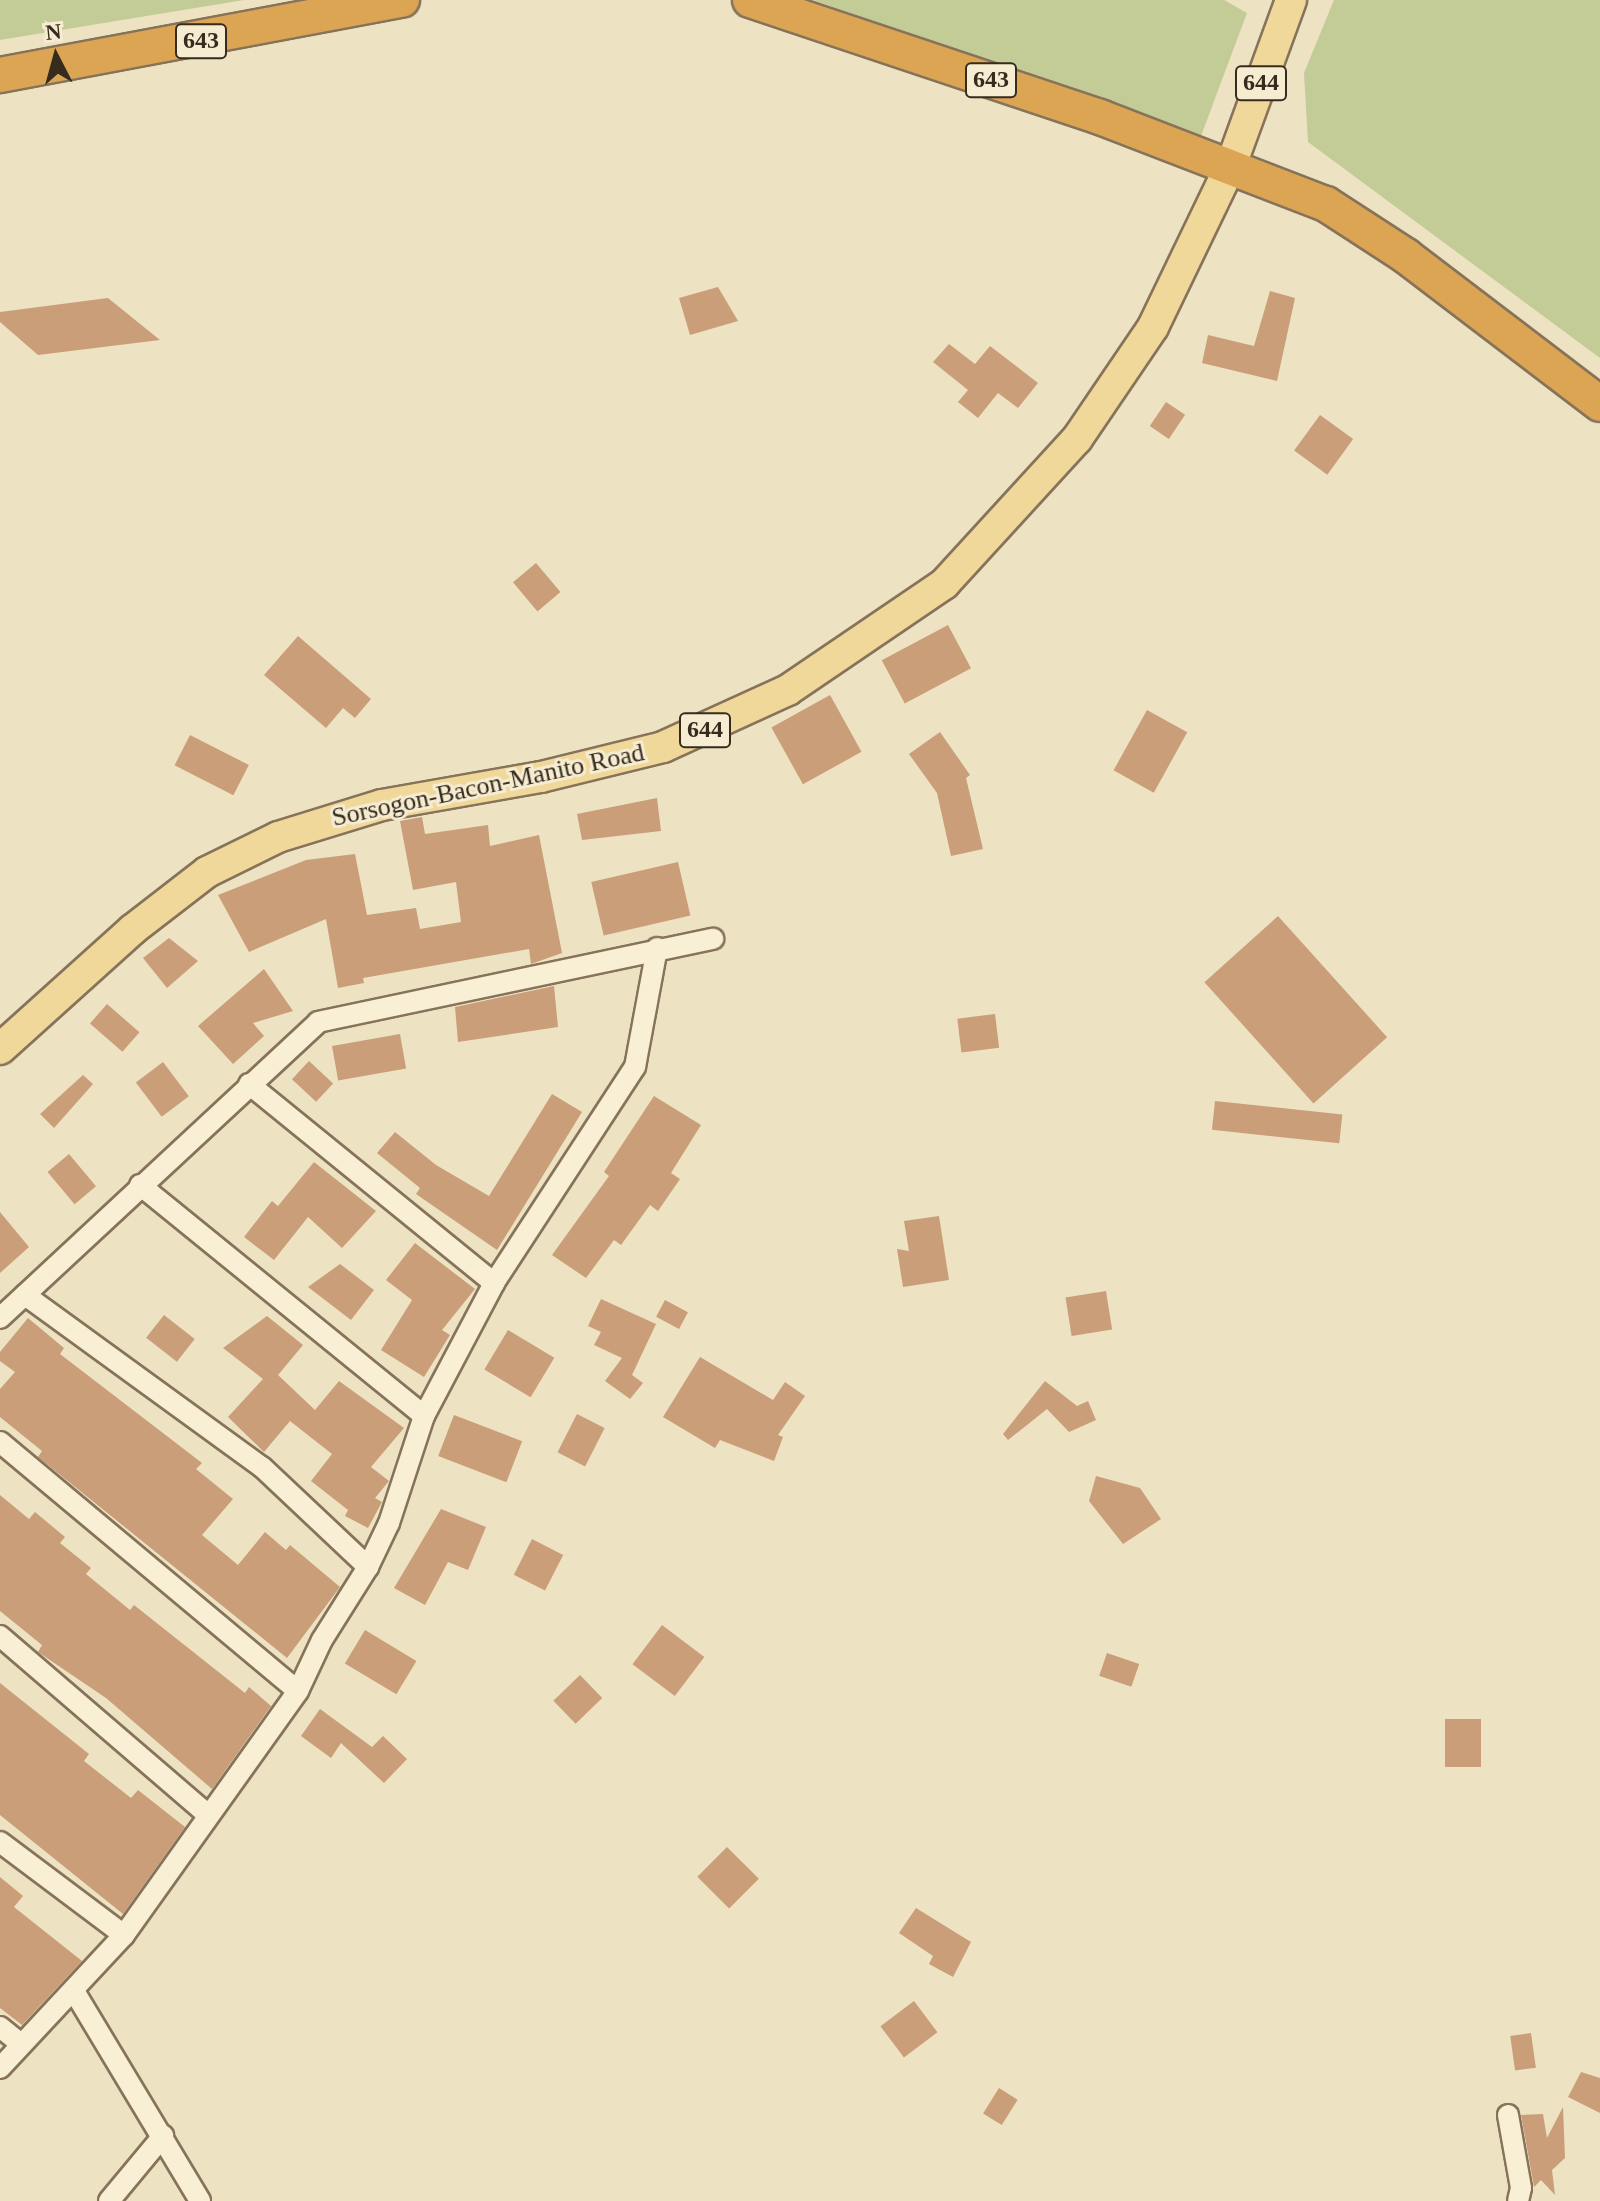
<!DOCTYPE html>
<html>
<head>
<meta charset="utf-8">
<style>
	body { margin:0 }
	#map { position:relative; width:1600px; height:2201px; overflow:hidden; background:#ede2c2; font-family:Georgia,serif }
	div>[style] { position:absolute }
	.green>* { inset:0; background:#c3cb97 }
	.building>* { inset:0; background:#ca9e79; transform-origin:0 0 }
	.roads { filter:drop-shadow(2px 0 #86735a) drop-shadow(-2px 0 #86735a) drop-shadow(0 2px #86735a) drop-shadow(0 -2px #86735a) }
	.street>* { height:20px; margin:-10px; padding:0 10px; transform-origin:10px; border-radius:10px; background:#f8efd5 }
	.primary>* { height:30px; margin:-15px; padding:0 15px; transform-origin:15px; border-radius:15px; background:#f0d89b }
	.highway>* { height:34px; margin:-17px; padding:0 17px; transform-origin:17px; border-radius:17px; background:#dba554 }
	span { translate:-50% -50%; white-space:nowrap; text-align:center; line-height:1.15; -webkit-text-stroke:6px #f5ecd2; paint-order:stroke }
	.shield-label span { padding:2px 6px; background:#f5ecd2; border:2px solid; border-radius:6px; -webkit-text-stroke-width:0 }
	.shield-label { font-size:24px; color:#372b1e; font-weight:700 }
	.street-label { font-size:26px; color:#372b1e }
	.north { position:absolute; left:16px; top:16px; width:80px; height:80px; -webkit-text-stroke:6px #f5ecd2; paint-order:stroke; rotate:354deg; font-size:22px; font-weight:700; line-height:32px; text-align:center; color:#372b1e }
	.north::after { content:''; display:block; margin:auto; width:28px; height:36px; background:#372b1e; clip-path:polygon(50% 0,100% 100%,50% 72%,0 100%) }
</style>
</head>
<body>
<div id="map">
	<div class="green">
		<i style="clip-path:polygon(0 0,244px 0,0 40px)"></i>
		<i style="clip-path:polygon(813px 0,1224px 0,1247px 13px,1201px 136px)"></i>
		<i style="clip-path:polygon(1334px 0,1600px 0,1600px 358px,1308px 142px,1304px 73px)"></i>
	</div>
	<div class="building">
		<i style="clip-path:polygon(718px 287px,738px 321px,690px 335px,679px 298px)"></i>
		<i style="clip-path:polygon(1270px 291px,1295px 298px,1277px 381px,1202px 363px,1208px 335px,1254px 346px)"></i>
		<i style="clip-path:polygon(108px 298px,160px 340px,38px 355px,0 322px,0 312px)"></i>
		<i style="clip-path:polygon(949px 344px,975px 364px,990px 346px,1038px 383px,1018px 408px,998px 393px,978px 418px,958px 402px,968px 390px,933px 362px)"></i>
		<i style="left:1166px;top:402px;width:23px;height:29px;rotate:34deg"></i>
		<i style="left:1320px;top:415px;width:41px;height:44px;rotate:36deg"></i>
		<i style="left:536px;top:563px;width:38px;height:30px;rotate:50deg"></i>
		<i style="left:948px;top:625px;width:49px;height:75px;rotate:62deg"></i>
		<i style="clip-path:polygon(298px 636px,371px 699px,355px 718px,343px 708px,326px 728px,264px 675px)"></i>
		<i style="left:830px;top:695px;width:65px;height:67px;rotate:61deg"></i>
		<i style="left:1147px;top:710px;width:46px;height:69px;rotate:29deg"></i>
		<i style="clip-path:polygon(940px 732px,970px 775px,966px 778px,983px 849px,951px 856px,937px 793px,909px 754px)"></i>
		<i style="left:190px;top:735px;width:66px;height:34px;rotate:27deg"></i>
		<i style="clip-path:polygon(657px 798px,661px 831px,582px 840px,577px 814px)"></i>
		<i style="clip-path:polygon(422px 817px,425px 834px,488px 825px,490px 846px,539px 835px,562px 953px,531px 964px,529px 949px,363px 978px,364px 983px,338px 988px,326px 919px,249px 952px,218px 895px,306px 860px,355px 854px,367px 915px,416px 908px,420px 929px,461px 922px,456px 882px,413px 890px,400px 821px)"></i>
		<i style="left:678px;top:862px;width:55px;height:89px;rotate:77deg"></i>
		<i style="left:1278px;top:916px;width:163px;height:99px;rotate:48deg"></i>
		<i style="clip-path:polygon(169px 938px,198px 961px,167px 988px,143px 958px)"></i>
		<i style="clip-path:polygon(264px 969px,293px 1011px,253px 1023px,264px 1036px,233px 1064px,198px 1026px)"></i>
		<i style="clip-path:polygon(554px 986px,558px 1027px,458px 1042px,455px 1007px)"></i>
		<i style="left:107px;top:1004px;width:43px;height:26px;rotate:41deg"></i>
		<i style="left:995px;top:1014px;width:34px;height:38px;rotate:83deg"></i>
		<i style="left:400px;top:1034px;width:35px;height:69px;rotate:80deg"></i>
		<i style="left:309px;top:1061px;width:33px;height:25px;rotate:43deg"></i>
		<i style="left:163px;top:1062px;width:43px;height:34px;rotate:53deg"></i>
		<i style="clip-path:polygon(83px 1075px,93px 1084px,54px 1128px,40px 1114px)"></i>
		<i style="clip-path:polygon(552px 1094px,582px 1112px,497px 1250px,416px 1194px,420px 1188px,377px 1153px,395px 1132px,436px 1165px,489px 1196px)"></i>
		<i style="clip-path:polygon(654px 1096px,701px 1125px,671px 1173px,680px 1179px,658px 1211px,650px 1205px,621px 1245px,614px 1240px,586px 1278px,552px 1255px,609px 1176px,604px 1172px)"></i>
		<i style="left:1215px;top:1101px;width:128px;height:29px;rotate:6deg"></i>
		<i style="left:69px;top:1154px;width:42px;height:28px;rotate:50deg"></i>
		<i style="clip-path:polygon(314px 1162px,376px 1211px,342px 1248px,308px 1217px,274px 1260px,244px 1237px,272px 1201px,278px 1206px)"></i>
		<i style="clip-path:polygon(0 1212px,29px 1247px,0 1273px)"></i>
		<i style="clip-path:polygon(939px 1216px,949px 1280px,903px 1287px,897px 1249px,909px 1251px,904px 1221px)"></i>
		<i style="clip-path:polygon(415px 1243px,475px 1289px,442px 1330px,450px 1335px,424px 1377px,381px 1350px,412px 1300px,386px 1280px)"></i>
		<i style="clip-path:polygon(340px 1264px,374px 1290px,351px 1320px,308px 1287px)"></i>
		<i style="left:1106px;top:1291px;width:39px;height:41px;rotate:81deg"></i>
		<i style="clip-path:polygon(601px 1299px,656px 1324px,632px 1375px,643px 1383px,630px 1399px,605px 1381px,622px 1358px,594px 1345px,601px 1332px,588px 1326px)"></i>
		<i style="left:665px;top:1300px;width:26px;height:19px;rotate:28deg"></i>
		<i style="left:164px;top:1315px;width:39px;height:29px;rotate:38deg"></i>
		<i style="clip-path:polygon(267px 1316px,303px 1345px,278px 1375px,315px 1410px,339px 1381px,404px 1428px,371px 1467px,389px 1481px,375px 1498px,382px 1502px,368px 1528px,345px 1516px,348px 1510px,311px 1481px,332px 1454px,290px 1421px,264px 1452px,228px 1417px,263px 1379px,223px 1348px)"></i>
		<i style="clip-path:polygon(28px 1318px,64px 1348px,60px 1354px,202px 1463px,196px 1469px,233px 1499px,202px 1535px,238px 1565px,265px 1532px,286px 1550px,290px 1545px,340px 1587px,287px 1658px,38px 1457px,42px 1451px,0 1417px,0 1389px,15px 1372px,0 1361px,0 1352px)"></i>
		<i style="left:508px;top:1330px;width:54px;height:46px;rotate:31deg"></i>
		<i style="clip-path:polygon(700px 1357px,773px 1400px,785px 1382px,805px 1396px,778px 1435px,783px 1437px,774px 1461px,720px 1440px,715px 1448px,663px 1417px)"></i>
		<i style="clip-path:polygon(1045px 1381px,1077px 1406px,1088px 1401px,1096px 1420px,1069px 1432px,1047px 1409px,1008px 1440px,1003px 1434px)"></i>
		<i style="left:577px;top:1414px;width:31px;height:43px;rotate:27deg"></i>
		<i style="left:454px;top:1415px;width:73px;height:44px;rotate:21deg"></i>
		<i style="clip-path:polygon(1096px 1476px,1140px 1488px,1161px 1519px,1123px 1544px,1089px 1501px)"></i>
		<i style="clip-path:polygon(0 1495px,29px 1519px,35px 1512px,65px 1537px,60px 1543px,91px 1568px,86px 1574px,130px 1610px,134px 1605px,245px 1693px,249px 1687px,271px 1706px,212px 1789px,106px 1698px,38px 1652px,42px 1645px,0 1611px)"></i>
		<i style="clip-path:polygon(441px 1509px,486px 1527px,468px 1570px,448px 1562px,425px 1605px,394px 1588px)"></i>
		<i style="left:532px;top:1539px;width:35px;height:40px;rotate:27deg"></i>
		<i style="left:662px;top:1625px;width:53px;height:49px;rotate:37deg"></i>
		<i style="left:365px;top:1630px;width:60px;height:39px;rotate:31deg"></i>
		<i style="left:1107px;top:1653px;width:34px;height:24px;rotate:19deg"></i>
		<i style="left:580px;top:1675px;width:32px;height:37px;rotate:46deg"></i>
		<i style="clip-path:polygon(0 1683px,89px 1754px,84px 1761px,131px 1798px,138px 1790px,185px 1827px,123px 1914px,0 1815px)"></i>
		<i style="clip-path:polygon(320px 1709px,372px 1747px,383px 1736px,407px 1759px,384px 1783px,341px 1743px,331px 1758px,301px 1736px)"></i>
		<i style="left:1445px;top:1719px;width:36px;height:48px"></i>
		<i style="left:727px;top:1847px;width:45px;height:42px;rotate:45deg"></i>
		<i style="clip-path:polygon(0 1877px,23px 1896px,14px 1907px,82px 1961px,22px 2025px,0 2008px)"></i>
		<i style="clip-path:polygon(916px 1908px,971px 1942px,953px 1977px,929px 1964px,933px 1956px,899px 1933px)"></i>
		<i style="left:914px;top:2001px;width:39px;height:42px;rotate:53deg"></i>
		<i style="left:1531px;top:2033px;width:35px;height:21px;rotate:82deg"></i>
		<i style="clip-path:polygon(1581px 2072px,1600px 2078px,1600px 2113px,1568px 2097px)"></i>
		<i style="left:999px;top:2088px;width:22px;height:30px;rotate:32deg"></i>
		<i style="clip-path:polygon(1563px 2107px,1565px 2158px,1552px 2170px,1555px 2195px,1541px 2180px,1534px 2187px,1521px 2115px,1543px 2114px,1547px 2138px)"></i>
	</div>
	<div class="roads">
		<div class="street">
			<i style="left:249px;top:1084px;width:316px;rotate:39.1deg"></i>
			<i style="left:140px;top:1185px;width:366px;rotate:39.1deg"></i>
			<i style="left:25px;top:1295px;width:293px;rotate:36deg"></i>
			<i style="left:262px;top:1467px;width:146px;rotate:43.3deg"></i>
			<i style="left:0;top:1318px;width:434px;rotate:-42.9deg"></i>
			<i style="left:318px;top:1022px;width:404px;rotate:-11.9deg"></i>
			<i style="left:0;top:1442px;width:388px;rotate:39.9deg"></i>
			<i style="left:0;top:1636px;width:274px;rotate:40.7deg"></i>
			<i style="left:0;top:1842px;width:155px;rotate:36.9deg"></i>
			<i style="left:74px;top:1991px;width:245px;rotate:59deg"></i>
			<i style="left:0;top:2027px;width:27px;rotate:39deg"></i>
			<i style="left:0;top:2068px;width:182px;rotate:-47deg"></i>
			<i style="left:124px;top:1935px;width:300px;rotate:-54.5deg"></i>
			<i style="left:298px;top:1691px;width:56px;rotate:-64.8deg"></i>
			<i style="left:322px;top:1640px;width:86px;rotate:-57.8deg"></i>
			<i style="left:368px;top:1567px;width:49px;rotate:-64.5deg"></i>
			<i style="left:389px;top:1523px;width:113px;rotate:-71.9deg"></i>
			<i style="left:424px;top:1416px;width:150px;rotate:-62.2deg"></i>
			<i style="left:494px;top:1283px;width:258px;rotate:-56.9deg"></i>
			<i style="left:635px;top:1067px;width:121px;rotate:-79.5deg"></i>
			<i style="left:1508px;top:2115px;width:74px;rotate:79.9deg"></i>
			<i style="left:1521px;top:2188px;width:13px;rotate:103deg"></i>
			<i style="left:109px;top:2201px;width:85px;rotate:-50.3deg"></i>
		</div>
		<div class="primary">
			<i style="left:0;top:1049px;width:178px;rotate:-42deg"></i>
			<i style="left:132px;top:930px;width:95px;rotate:-37.7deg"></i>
			<i style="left:207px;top:872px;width:79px;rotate:-26.2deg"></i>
			<i style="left:278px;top:837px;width:109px;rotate:-17.1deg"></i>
			<i style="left:382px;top:805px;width:161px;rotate:-10deg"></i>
			<i style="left:541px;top:777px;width:126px;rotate:-13.8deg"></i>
			<i style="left:663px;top:747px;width:137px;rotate:-24.5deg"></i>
			<i style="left:788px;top:690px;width:189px;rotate:-34.2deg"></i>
			<i style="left:944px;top:584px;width:197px;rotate:-47.5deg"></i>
			<i style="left:1077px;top:439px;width:135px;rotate:-55.8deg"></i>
			<i style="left:1153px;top:327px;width:180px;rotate:-64.3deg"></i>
			<i style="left:1231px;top:165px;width:176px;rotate:-70deg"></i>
		</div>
		<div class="highway">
			<i style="left:750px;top:0;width:369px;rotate:18.5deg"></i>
			<i style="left:1100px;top:117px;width:242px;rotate:21.1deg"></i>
			<i style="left:1326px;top:204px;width:95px;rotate:33deg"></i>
			<i style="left:1406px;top:256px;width:244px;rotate:37.3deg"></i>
			<i style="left:0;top:75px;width:409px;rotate:-10.6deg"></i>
		</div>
	</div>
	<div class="shield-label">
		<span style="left:201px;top:41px">643</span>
		<span style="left:991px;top:80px">643</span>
		<span style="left:1261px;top:83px">644</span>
		<span style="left:705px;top:730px">644</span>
	</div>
	<div class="street-label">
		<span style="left:488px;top:785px;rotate:-12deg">Sorsogon-Bacon-Manito Road</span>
	</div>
	<div class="north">N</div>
</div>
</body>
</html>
